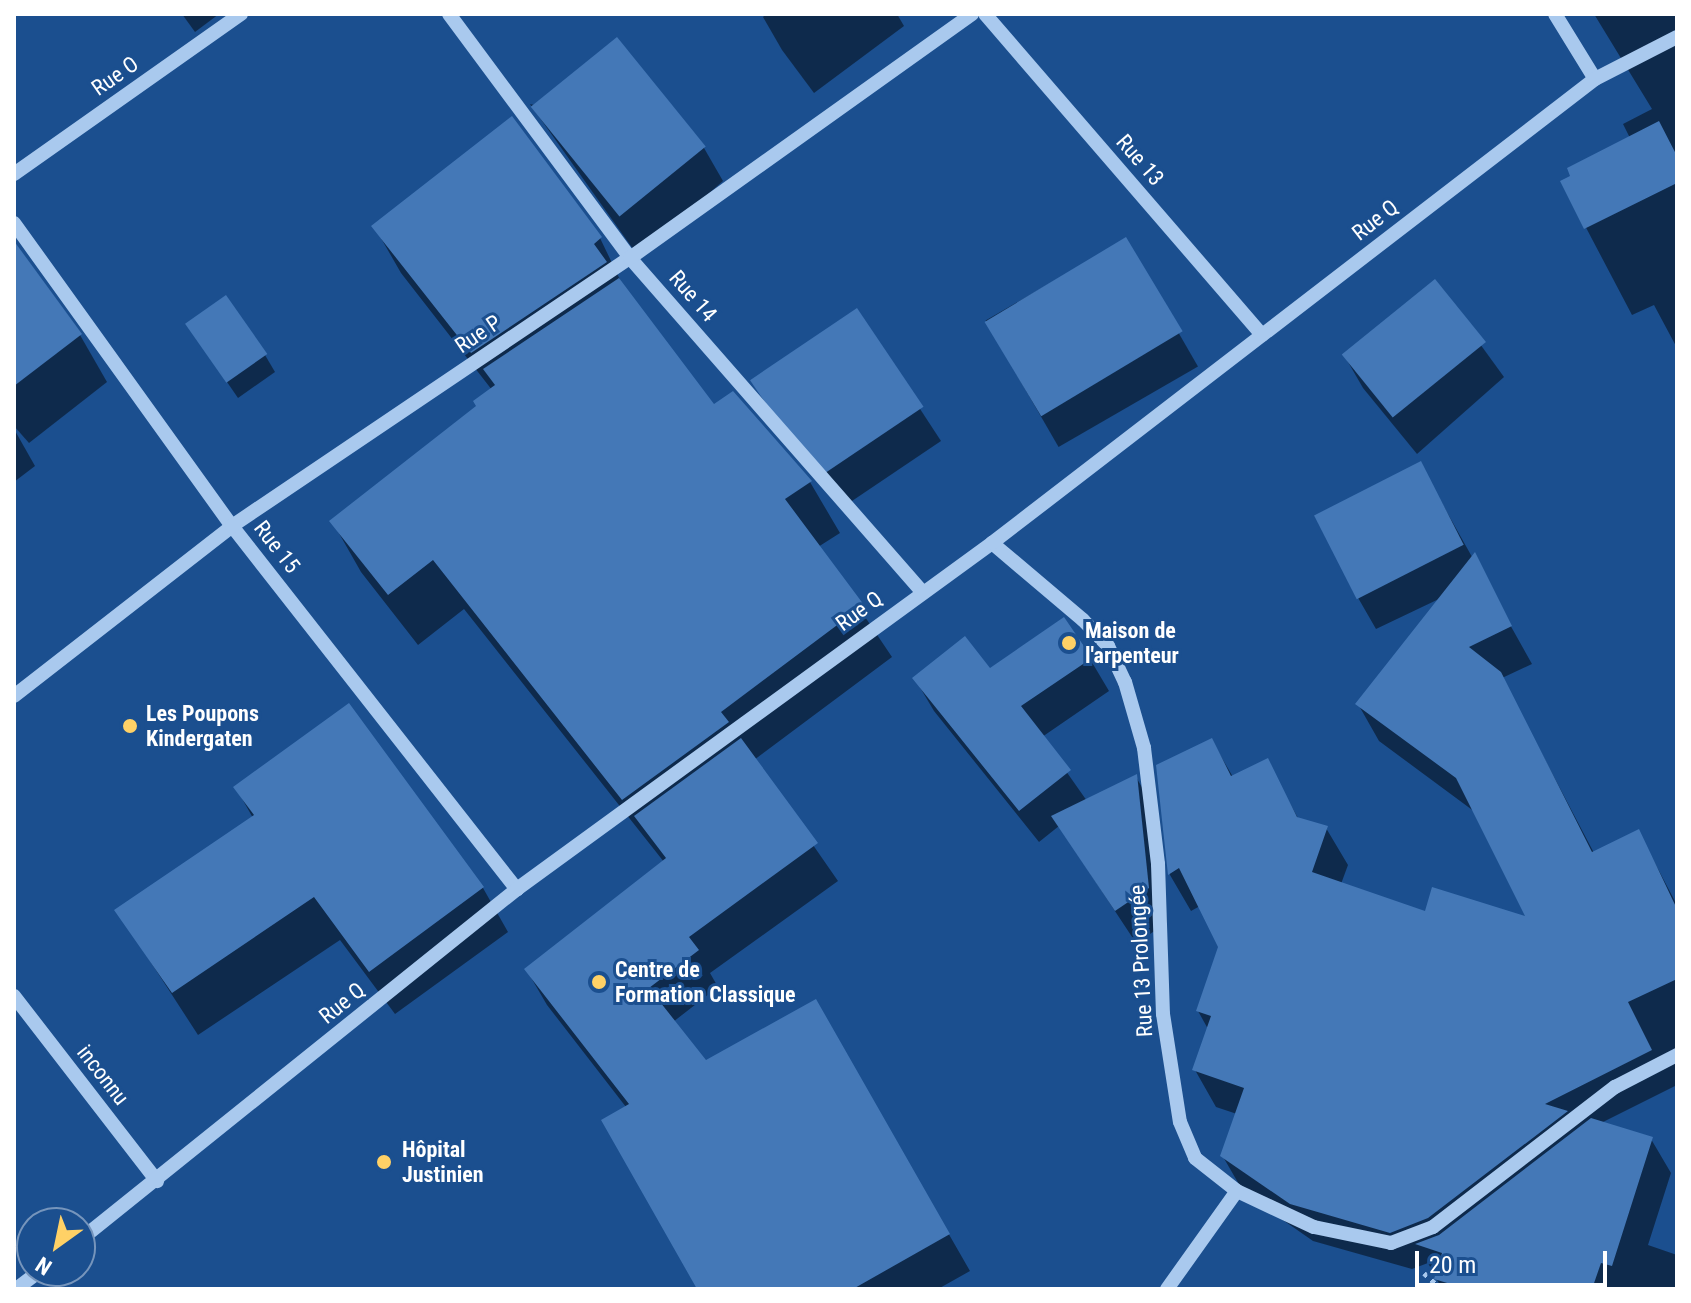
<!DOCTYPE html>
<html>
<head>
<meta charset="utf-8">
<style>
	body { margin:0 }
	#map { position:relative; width:1691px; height:1303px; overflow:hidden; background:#1b4f8f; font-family:"Roboto Condensed",sans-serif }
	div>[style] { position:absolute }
	.shadow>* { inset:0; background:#0007; transform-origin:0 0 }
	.building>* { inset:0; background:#4478b7; transform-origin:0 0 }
	.path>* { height:5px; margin-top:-2.5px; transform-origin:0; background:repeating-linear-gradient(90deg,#a9c9ee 0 4px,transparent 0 10px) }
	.minor>* { height:14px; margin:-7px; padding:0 7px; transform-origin:7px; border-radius:7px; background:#a9c9ee }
	.dots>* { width:22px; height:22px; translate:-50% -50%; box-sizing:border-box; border:4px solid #1b4f8f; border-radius:50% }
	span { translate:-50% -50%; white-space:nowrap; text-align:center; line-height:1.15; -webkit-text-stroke:6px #1b4f8f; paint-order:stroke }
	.street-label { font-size:22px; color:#fff }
	.poi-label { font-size:22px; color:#fff; font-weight:700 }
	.left { translate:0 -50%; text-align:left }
	.frame { position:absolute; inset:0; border:16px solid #fff; pointer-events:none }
	.north { position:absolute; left:16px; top:1207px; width:80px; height:80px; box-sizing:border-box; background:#1b4f8f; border:2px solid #7695bc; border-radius:50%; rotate:213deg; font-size:22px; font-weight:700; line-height:32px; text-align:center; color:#fff }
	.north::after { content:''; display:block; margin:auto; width:28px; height:36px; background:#ffd166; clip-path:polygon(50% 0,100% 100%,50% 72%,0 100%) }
	.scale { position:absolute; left:1415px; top:1251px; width:192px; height:36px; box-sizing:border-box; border:4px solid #fff; border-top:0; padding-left:10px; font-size:24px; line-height:28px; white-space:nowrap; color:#fff; -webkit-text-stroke:6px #1b4f8f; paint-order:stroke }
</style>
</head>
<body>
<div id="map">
	<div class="shadow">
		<i style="clip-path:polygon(182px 14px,219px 14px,195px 32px)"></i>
		<i style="clip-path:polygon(766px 14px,897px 14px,904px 26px,814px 93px,782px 50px,763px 17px)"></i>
		<i style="clip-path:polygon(1594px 14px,1677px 14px,1677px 348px,1654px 305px,1632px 315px,1562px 182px,1630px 138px,1623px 124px,1652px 109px)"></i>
		<i style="clip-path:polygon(530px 104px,704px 148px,723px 181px,638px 256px)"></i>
		<i style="clip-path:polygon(374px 226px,600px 238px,625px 290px,713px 407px,733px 394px,810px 482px,840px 533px,818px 547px,892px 657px,754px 760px,838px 881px,710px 973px,718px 987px,673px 1022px,706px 1063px,815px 1001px,970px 1271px,938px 1289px,700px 1289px,626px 1107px,547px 1005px,526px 969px,664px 862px,464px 609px,418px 645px,361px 572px,332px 521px,478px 407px,492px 390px,401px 273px)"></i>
		<i style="left:1125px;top:240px;width:146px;height:161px;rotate:60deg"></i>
		<i style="clip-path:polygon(14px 247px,80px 335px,107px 382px,29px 443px,14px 426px)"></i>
		<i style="clip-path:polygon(1435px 282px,1504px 377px,1417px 454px,1363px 388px,1344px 355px)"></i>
		<i style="clip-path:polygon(856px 311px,941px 441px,849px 503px,772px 414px,752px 380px)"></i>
		<i style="clip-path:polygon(187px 324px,265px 355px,275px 372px,238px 398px)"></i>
		<i style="clip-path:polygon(14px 429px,35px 466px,14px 482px)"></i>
		<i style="clip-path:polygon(1420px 464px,1532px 664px,1502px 678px,1594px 853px,1638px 831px,1677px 905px,1677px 1085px,1601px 1123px,1651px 1139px,1671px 1173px,1648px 1245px,1677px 1255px,1677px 1289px,1442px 1289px,1428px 1263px,1412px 1269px,1313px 1241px,1244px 1193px,1222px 1155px,1237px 1114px,1216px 1107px,1195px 1070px,1208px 1029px,1198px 1011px,1220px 946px,1200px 906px,1191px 911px,1170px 875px,1158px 766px,1212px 741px,1233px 777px,1267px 761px,1299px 820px,1326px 828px,1348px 865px,1341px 884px,1426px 914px,1529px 919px,1475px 812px,1379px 741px,1358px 704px,1441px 598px,1376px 629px,1357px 596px)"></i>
		<i style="clip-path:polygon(1090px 659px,1109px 691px,1042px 737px,1087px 801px,1136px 777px,1155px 810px,1167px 923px,1136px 943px,1059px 826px,1039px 842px,934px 711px,915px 679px)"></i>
		<i style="clip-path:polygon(348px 706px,483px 888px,508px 932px,395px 1014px,340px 940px,198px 1035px,117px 910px,253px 818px,236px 788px)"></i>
	</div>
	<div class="building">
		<i style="left:617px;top:37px;width:141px;height:111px;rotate:51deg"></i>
		<i style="clip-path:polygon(512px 116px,602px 237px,594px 244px,607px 262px,471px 353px,371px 226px)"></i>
		<i style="clip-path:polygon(1659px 121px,1677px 156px,1677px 183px,1584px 229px,1560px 181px,1570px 176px,1567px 168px)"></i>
		<i style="left:1126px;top:237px;width:110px;height:165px;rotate:59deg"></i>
		<i style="clip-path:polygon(14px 241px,82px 334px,14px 386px)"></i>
		<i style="clip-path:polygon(619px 278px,714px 404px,733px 391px,812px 481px,785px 499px,864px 605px,721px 712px,729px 722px,622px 800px,433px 560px,388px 595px,329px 521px,476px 406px,473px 401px,495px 385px,483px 369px)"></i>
		<i style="left:1435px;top:279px;width:81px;height:120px;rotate:51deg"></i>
		<i style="left:226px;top:295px;width:72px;height:50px;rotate:55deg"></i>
		<i style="left:857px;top:308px;width:119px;height:129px;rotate:56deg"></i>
		<i style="left:1421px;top:461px;width:94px;height:120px;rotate:63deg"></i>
		<i style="clip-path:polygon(1475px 552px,1512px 626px,1469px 647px,1501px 672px,1592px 852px,1639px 829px,1677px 909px,1677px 979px,1628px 1002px,1652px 1050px,1545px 1104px,1568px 1111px,1428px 1218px,1390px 1233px,1290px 1204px,1220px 1156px,1244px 1088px,1192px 1070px,1211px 1016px,1196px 1011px,1218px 947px,1179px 868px,1168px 875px,1156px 765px,1212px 738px,1231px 776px,1268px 758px,1297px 817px,1328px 826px,1312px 872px,1425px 911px,1432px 887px,1525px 916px,1456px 778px,1355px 704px)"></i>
		<i style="clip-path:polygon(1064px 617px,1092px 658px,1021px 706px,1071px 770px,1019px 811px,912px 678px,965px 636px,990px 668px)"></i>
		<i style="clip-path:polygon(349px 703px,484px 887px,369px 972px,314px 897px,172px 993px,114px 910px,254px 815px,233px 787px)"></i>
		<i style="clip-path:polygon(741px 738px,818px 843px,689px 937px,699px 950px,649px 988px,706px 1060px,816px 999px,950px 1234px,853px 1289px,697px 1289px,601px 1120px,629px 1104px,524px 969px,666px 858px,634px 816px)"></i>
		<i style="clip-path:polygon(1137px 774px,1149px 888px,1115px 911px,1051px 816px)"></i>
		<i style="clip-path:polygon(1591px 1118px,1653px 1137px,1612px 1266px,1601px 1263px,1592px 1289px,1467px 1289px,1434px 1279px,1442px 1253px,1415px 1244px,1439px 1235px)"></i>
	</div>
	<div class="path">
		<i style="left:1424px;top:1273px;width:23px;rotate:43deg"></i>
	</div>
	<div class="minor">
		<i style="left:449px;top:14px;width:304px;rotate:53.4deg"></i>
		<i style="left:630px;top:258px;width:444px;rotate:48.8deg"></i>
		<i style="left:985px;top:14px;width:424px;rotate:49.2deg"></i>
		<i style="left:1555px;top:14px;width:76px;rotate:58.4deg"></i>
		<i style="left:14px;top:174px;width:278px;rotate:-35.2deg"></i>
		<i style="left:14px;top:223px;width:373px;rotate:54.3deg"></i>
		<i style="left:232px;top:526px;width:462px;rotate:51.9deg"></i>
		<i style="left:992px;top:543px;width:119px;rotate:40.2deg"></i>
		<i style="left:1083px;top:620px;width:36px;rotate:46deg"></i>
		<i style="left:1108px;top:646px;width:40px;rotate:65deg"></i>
		<i style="left:1125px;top:682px;width:69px;rotate:73.9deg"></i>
		<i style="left:1144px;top:748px;width:117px;rotate:83.1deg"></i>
		<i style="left:1158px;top:864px;width:150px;rotate:88.1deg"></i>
		<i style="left:1163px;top:1014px;width:109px;rotate:81.1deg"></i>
		<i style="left:1180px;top:1122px;width:39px;rotate:67deg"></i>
		<i style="left:1195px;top:1158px;width:53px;rotate:38.2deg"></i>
		<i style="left:1237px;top:1191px;width:85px;rotate:25.1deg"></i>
		<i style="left:1314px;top:1227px;width:79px;rotate:11.7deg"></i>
		<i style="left:1391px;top:1243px;width:45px;rotate:-20.9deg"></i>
		<i style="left:1433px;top:1227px;width:230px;rotate:-37.6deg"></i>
		<i style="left:1615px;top:1087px;width:70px;rotate:-27.3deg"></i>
		<i style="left:14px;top:696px;width:276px;rotate:-37.9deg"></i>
		<i style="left:232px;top:526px;width:480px;rotate:-34deg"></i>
		<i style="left:630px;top:258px;width:420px;rotate:-35.5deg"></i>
		<i style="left:14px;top:996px;width:234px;rotate:52.3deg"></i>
		<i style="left:80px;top:1240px;width:561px;rotate:-38.77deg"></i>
		<i style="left:517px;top:889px;width:588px;rotate:-36.07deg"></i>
		<i style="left:992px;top:543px;width:761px;rotate:-37.58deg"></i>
		<i style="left:1595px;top:79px;width:92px;rotate:-27.1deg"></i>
		<i style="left:16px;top:1289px;width:30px;rotate:-37deg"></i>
		<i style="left:1167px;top:1289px;width:120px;rotate:-54.5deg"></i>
	</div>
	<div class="dots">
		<i style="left:1069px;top:643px;background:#ffd166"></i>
		<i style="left:130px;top:726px;background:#ffd166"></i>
		<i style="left:599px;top:982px;background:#ffd166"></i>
		<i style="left:384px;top:1162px;background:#ffd166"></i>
	</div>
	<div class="street-label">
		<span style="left:115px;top:76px;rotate:-35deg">Rue O</span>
		<span style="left:1140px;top:160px;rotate:49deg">Rue 13</span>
		<span style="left:1375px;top:220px;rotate:-38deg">Rue Q</span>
		<span style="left:693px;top:296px;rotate:49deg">Rue 14</span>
		<span style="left:478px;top:334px;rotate:-34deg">Rue P</span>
		<span style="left:277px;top:547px;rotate:52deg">Rue 15</span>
		<span style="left:859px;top:611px;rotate:-36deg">Rue Q</span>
		<span style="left:1141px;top:961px;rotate:-93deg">Rue 13 Prolongée</span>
		<span style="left:342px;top:1003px;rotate:-39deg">Rue Q</span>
		<span style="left:103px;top:1075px;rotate:52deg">inconnu</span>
	</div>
	<div class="poi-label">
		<span class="left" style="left:1085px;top:643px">Maison de<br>l'arpenteur</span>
		<span class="left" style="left:146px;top:726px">Les Poupons<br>Kindergaten</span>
		<span class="left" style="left:615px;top:982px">Centre de<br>Formation Classique</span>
		<span class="left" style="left:402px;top:1162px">Hôpital<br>Justinien</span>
	</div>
	<div class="frame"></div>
	<div class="north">N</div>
	<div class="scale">20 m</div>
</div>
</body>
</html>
